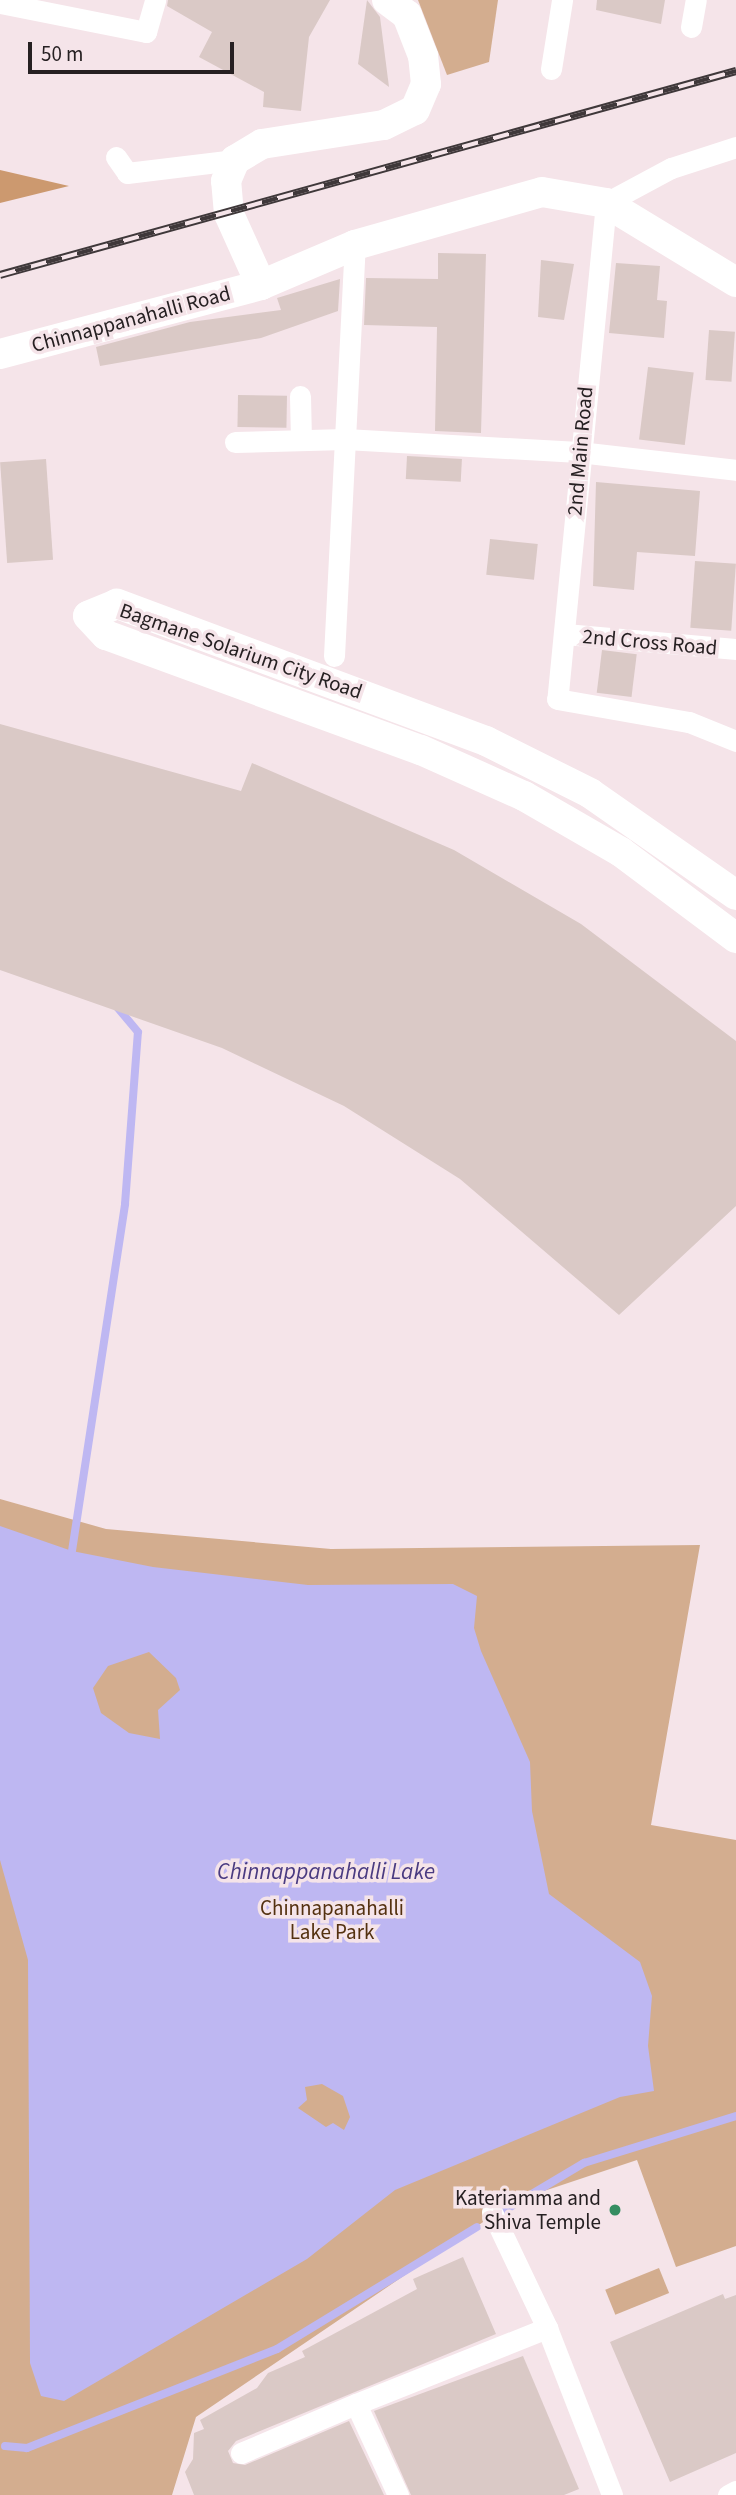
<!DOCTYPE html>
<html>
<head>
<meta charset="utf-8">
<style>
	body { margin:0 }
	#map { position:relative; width:736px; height:2495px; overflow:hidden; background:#f5e4e9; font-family:"Source Sans 3",sans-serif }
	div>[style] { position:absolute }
	.green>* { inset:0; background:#d3ad8f; transform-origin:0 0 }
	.forest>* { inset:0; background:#cc996f }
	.water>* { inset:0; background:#beb7f2 }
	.stream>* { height:8px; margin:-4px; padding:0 4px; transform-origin:4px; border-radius:4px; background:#beb7f2 }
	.building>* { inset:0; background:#dac9c6; transform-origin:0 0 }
	.street>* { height:21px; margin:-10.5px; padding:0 10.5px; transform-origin:10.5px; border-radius:10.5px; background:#fff }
	.secondary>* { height:30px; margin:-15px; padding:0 15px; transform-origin:15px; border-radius:15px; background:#fff }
	.rail>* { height:8px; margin-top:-4px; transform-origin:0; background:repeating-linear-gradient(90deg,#f5e4e9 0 16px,#3f383a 0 32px); box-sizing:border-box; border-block:2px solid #3f383a }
	.dots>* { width:19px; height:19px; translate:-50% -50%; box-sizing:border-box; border:4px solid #f5e4e9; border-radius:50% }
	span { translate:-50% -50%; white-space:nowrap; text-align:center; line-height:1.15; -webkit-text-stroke:7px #f5e4e9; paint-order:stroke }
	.street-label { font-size:21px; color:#262022 }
	.park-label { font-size:21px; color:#543110 }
	.poi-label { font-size:21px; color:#262022 }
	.right { translate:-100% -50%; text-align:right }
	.water-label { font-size:23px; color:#4a3b81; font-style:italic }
	.scale { position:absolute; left:28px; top:42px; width:206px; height:32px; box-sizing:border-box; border:4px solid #262022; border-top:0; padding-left:9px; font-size:21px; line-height:24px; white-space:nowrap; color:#262022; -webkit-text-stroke:5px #f5e4e9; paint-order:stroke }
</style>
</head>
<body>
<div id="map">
	<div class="green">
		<i style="clip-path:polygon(418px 0,498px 0,489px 62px,447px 75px)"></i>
		<i style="clip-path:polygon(0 1499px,106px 1529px,331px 1549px,700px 1545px,651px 1825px,736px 1840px,736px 2246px,676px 2267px,637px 2160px,514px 2201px,196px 2417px,172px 2495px,0 2495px)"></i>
		<i style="left:659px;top:2268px;width:27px;height:58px;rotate:68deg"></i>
	</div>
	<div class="forest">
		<i style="clip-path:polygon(0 170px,69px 186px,0 203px)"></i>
	</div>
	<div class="water">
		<i style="clip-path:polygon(evenodd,0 1526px,72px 1551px,153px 1567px,308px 1585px,453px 1584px,477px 1596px,474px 1628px,481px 1651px,530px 1762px,532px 1811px,549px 1894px,640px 1962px,652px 1996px,648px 2046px,654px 2091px,620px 2097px,395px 2190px,307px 2259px,64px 2401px,41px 2396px,30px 2363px,28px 1960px,0 1860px,0 1526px,149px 1652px,176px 1678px,180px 1690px,158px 1710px,160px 1739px,129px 1733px,101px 1713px,93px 1688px,108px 1666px,149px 1652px,0 1526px,322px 2084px,343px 2096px,350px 2117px,344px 2130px,333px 2123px,326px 2127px,298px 2108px,307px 2100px,305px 2087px,322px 2084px)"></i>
	</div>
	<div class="stream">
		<i style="left:72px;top:1551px;width:351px;rotate:-81.3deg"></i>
		<i style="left:125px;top:1204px;width:172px;rotate:-85.7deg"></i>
		<i style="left:138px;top:1032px;width:34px;rotate:-130deg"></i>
		<i style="left:495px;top:2216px;width:104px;rotate:-30.8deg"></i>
		<i style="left:584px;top:2163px;width:159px;rotate:-17.2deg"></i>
		<i style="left:5px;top:2446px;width:22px;rotate:5deg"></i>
		<i style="left:27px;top:2448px;width:269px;rotate:-21.6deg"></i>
		<i style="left:277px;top:2349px;width:234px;rotate:-31.4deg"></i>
	</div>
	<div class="building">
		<i style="clip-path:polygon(168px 0,330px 0,309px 37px,301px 111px,263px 107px,264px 92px,199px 57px,212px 32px,167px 6px)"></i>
		<i style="clip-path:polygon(367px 0,380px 17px,389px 87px,358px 64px)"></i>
		<i style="clip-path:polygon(597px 0,665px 0,661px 24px,596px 10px)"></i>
		<i style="clip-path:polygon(438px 253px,486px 254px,481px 433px,435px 431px,437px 327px,364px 325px,366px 278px,438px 279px)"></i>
		<i style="clip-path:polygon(541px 260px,574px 264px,564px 320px,538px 317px)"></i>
		<i style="clip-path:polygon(616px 263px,660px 266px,657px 300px,667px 301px,664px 338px,609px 333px)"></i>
		<i style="clip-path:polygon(340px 279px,338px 311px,261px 338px,100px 366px,96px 347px,190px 322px,281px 310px,277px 298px)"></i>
		<i style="left:709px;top:330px;width:26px;height:50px;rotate:4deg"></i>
		<i style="left:648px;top:367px;width:46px;height:73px;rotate:7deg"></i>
		<i style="left:238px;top:395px;width:49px;height:32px;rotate:1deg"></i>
		<i style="left:407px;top:456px;width:55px;height:23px;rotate:3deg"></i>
		<i style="left:46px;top:459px;width:101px;height:46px;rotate:86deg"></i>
		<i style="clip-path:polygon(596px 482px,700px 491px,695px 556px,637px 552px,634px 590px,593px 586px)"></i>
		<i style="left:490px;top:539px;width:48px;height:36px;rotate:6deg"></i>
		<i style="left:695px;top:561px;width:41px;height:67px;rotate:4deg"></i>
		<i style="left:602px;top:650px;width:35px;height:43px;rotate:7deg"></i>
		<i style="clip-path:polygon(0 724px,241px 791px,252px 763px,454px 850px,581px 924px,736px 1041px,736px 1206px,619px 1315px,460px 1179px,344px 1106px,222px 1048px,0 970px)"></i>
		<i style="clip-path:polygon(463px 2257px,496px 2334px,236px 2441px,228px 2451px,233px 2463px,245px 2465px,349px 2421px,384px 2495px,194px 2495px,185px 2472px,193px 2459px,194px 2433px,204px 2429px,200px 2420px,257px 2388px,268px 2373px,305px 2357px,302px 2351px,417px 2289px,413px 2279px)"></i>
		<i style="clip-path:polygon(723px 2294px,725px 2299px,736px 2295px,736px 2453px,670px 2482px,610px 2342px)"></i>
		<i style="clip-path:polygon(523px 2356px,579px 2489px,564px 2495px,411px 2495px,374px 2411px)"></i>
	</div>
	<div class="street">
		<i style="left:0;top:3px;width:149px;rotate:11.2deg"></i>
		<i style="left:146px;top:32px;width:33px;rotate:-74deg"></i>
		<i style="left:691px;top:27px;width:27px;rotate:-80deg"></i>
		<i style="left:551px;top:69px;width:70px;rotate:-80.9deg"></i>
		<i style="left:736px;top:147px;width:68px;rotate:162.1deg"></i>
		<i style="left:671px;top:168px;width:74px;rotate:151.7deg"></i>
		<i style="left:606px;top:203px;width:498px;rotate:95.6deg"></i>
		<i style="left:557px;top:699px;width:134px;rotate:9.9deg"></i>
		<i style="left:689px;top:722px;width:51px;rotate:22deg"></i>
		<i style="left:116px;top:157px;width:19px;rotate:55deg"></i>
		<i style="left:127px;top:173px;width:109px;rotate:-6.9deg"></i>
		<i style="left:300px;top:396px;width:43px;rotate:88.7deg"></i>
		<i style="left:235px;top:442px;width:110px;rotate:-1.6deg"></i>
		<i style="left:345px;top:439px;width:234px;rotate:3.2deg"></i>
		<i style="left:579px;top:452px;width:158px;rotate:6.5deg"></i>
		<i style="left:565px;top:634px;width:172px;rotate:5deg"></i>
		<i style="left:334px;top:656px;width:412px;rotate:-87.1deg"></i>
		<i style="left:492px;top:2212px;width:128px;rotate:64.6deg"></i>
		<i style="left:547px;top:2328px;width:179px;rotate:68.7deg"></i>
		<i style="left:241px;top:2453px;width:125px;rotate:-23.1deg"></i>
		<i style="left:398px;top:2495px;width:100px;rotate:-114.8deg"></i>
		<i style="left:356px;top:2404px;width:206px;rotate:-21.7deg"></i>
		<i style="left:728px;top:2495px;width:9px;rotate:-27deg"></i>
	</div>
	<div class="secondary">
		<i style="left:261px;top:285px;width:78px;rotate:-114.3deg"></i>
		<i style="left:229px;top:214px;width:33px;rotate:-95deg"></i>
		<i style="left:226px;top:181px;width:23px;rotate:-67deg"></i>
		<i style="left:235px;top:160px;width:31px;rotate:-31deg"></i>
		<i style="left:262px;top:144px;width:123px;rotate:-8.9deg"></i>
		<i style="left:384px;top:125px;width:34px;rotate:-26deg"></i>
		<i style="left:415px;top:110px;width:28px;rotate:-67deg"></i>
		<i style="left:426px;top:84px;width:28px;rotate:-96deg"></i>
		<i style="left:423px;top:56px;width:44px;rotate:-111.3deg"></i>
		<i style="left:407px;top:15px;width:25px;rotate:-143deg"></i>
		<i style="left:0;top:354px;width:270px;rotate:-14.8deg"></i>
		<i style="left:261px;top:285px;width:102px;rotate:-23.1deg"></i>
		<i style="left:355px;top:245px;width:194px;rotate:-15.8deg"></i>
		<i style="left:542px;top:192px;width:65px;rotate:9.8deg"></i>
		<i style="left:606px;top:203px;width:152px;rotate:31.3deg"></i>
		<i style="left:736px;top:895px;width:178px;rotate:-145.1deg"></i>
		<i style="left:590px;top:793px;width:116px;rotate:-153.4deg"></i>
		<i style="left:486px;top:741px;width:394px;rotate:-159.6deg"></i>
		<i style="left:117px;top:604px;width:31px;rotate:158deg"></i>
		<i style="left:88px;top:616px;width:26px;rotate:47deg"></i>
		<i style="left:106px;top:635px;width:335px;rotate:20.1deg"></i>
		<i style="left:421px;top:750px;width:113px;rotate:24.1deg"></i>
		<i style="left:524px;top:796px;width:112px;rotate:30deg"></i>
		<i style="left:621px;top:852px;width:144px;rotate:36.8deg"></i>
	</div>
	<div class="rail">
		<i style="left:0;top:275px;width:764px;rotate:-15.49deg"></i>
	</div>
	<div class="dots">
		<i style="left:615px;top:2210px;background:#358d61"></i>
	</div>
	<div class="street-label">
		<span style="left:131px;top:319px;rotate:-15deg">Chinnappanahalli Road</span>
		<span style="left:580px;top:451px;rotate:-85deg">2nd Main Road</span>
		<span style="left:650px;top:642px;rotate:5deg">2nd Cross Road</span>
		<span style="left:241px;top:651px;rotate:19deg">Bagmane Solarium City Road</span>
	</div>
	<div class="park-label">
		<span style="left:332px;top:1920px">Chinnapanahalli<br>Lake Park</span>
	</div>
	<div class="poi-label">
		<span class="right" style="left:601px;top:2210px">Kateriamma and<br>Shiva Temple</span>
	</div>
	<div class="water-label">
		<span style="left:326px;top:1872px">Chinnappanahalli Lake</span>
	</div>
	<div class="scale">50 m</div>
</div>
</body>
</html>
